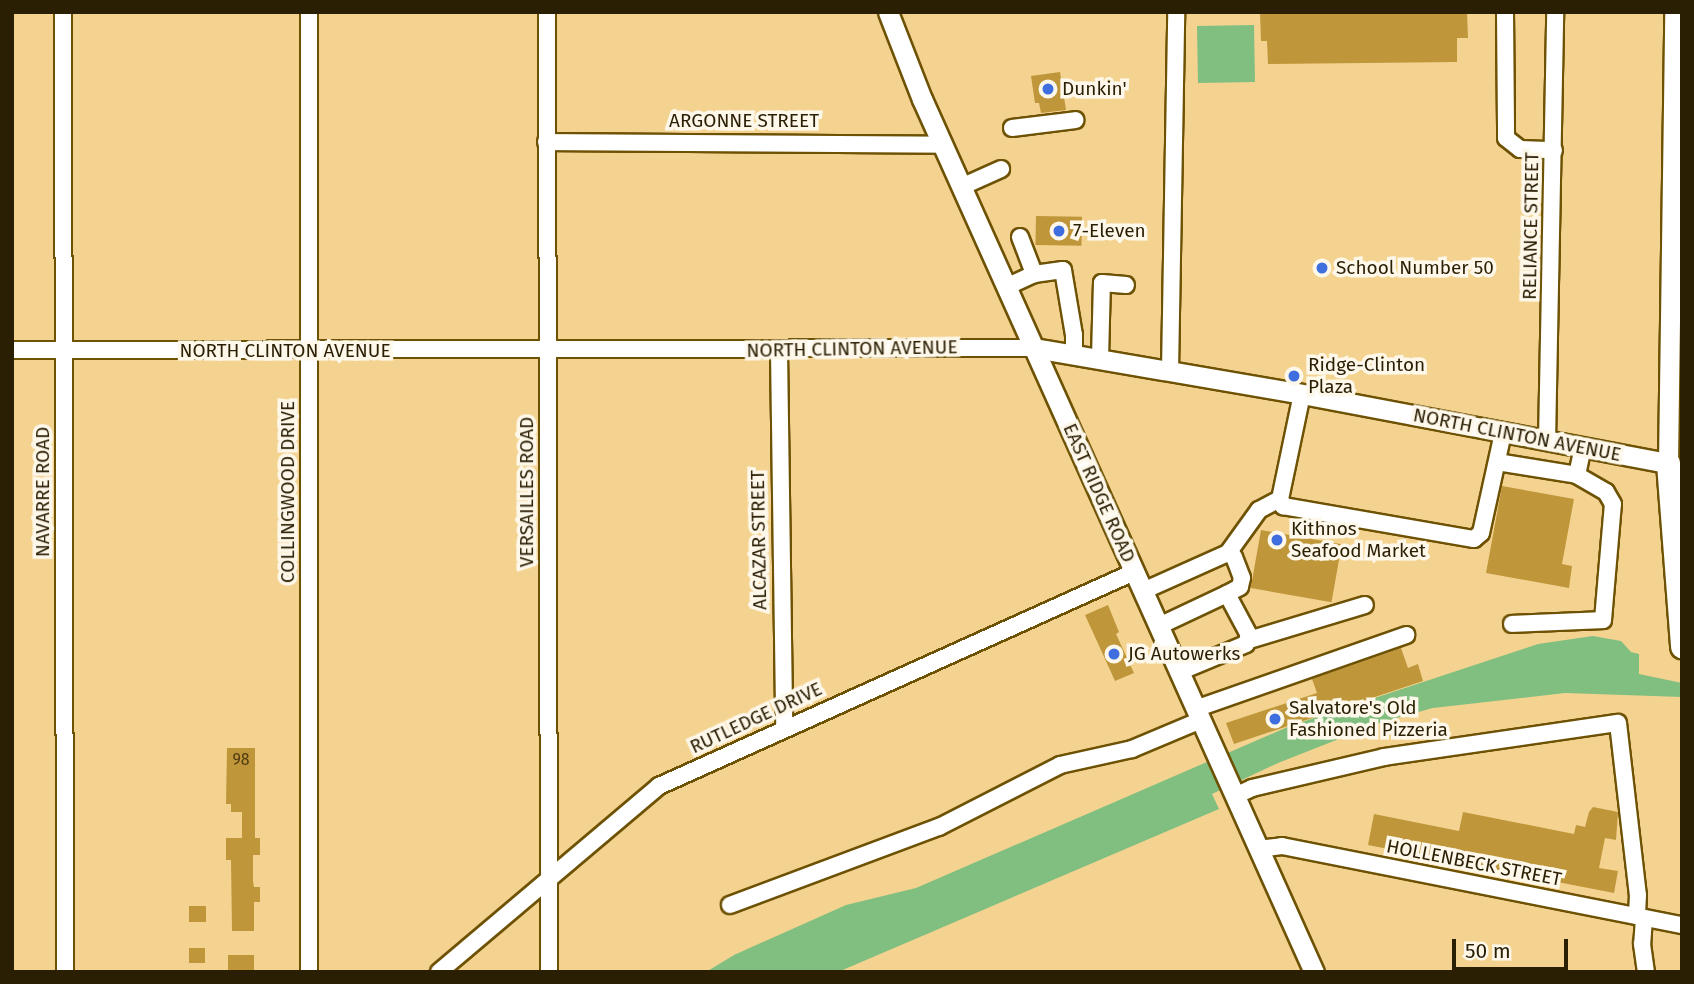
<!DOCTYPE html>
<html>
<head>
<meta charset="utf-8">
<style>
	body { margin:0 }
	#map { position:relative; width:1694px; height:984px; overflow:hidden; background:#f4d391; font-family:"Fira Sans",sans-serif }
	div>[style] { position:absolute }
	.green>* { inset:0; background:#80bf80; transform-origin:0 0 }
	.building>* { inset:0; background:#bf963a; transform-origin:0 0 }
	.roads { filter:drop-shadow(2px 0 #6e5204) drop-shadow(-2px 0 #6e5204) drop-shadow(0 2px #6e5204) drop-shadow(0 -2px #6e5204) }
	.minor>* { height:16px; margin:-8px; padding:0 8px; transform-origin:8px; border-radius:8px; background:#fff }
	.major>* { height:19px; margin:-9.5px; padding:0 9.5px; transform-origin:9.5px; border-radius:9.5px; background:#fff }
	.highway>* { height:23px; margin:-11.5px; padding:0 11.5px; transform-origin:11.5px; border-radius:11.5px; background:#fff }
	.dots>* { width:19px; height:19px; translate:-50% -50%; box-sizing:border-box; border:4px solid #fef8eb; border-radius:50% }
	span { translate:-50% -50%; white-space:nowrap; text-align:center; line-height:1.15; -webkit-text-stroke:7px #fef8eb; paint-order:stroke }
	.number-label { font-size:16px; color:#4f3c11 }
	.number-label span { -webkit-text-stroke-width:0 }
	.poi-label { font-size:19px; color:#2a1e03 }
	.left { translate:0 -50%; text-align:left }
	.street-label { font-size:19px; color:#2a1e03 }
	.frame { position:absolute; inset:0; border:14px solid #2a1e03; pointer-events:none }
	.scale { position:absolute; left:1452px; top:939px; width:116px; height:32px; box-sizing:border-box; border:4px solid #2a1e03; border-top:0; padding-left:9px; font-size:21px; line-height:24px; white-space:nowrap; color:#2a1e03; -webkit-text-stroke:5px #fef8eb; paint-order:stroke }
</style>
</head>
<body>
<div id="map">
	<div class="green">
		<i style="left:1254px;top:25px;width:57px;height:57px;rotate:89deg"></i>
		<i style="clip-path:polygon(1593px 636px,1621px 641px,1631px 652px,1639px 654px,1639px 674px,1682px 683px,1682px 697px,1565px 693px,1433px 708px,1382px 722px,1278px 763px,1212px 794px,1219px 809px,838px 972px,706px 972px,734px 955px,846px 905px,916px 888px,1290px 726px,1538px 644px)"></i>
	</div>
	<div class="building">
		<i style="clip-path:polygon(1260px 12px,1467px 12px,1468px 38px,1457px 38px,1457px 62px,1268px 64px,1267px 41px,1261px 41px)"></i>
		<i style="clip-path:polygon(1060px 72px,1066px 110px,1041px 113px,1039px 103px,1035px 103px,1031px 76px)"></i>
		<i style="left:1036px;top:216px;width:46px;height:29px;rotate:1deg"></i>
		<i style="clip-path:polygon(1502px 486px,1574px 499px,1562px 564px,1572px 566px,1569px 588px,1486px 573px)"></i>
		<i style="left:1261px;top:530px;width:82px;height:59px;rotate:10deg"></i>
		<i style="clip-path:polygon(1108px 605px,1119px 632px,1116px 634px,1134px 673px,1115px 681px,1085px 615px)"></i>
		<i style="clip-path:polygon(1401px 648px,1408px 668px,1418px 664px,1423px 681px,1234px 744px,1226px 723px,1317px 693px,1312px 679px)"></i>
		<i style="clip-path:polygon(227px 748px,255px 748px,255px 838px,260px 838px,260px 855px,253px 855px,253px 881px,254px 887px,260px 887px,260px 902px,254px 902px,254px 931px,232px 931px,231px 860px,226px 860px,226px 838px,242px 838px,242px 812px,231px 812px,231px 804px,226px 804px)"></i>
		<i style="clip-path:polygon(1593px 807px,1618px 812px,1616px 840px,1605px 838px,1599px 868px,1618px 871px,1614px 893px,1368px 845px,1374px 814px,1459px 831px,1463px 812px,1574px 834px,1576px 825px,1585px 827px,1589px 812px)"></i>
		<i style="left:189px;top:906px;width:17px;height:16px"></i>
		<i style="left:189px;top:948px;width:16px;height:15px"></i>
		<i style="left:228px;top:955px;width:26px;height:17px"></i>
	</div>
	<div class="roads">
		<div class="minor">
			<i style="left:63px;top:12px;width:960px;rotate:89.88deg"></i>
			<i style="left:309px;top:12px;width:960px;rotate:90deg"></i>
			<i style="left:547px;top:12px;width:960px;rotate:89.88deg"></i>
			<i style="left:1505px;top:12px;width:126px;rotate:89.5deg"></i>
			<i style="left:1506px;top:138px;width:18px;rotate:38deg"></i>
			<i style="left:1520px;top:149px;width:34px;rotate:2deg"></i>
			<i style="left:1012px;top:128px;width:64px;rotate:-7.1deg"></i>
			<i style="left:546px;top:142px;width:396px;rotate:0.4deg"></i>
			<i style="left:961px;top:187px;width:44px;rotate:-24.2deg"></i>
			<i style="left:1020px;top:237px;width:40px;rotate:69deg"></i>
			<i style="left:1006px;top:287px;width:31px;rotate:-25deg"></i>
			<i style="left:1034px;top:274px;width:29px;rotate:-8deg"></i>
			<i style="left:1063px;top:270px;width:66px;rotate:80.4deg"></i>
			<i style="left:1074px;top:335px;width:19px;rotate:90deg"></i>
			<i style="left:12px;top:350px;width:1022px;rotate:-0.11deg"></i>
			<i style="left:779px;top:351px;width:377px;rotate:89.2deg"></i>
			<i style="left:1100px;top:358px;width:75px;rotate:-88.5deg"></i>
			<i style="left:1102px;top:283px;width:24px;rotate:5deg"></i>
			<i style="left:1170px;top:371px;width:359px;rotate:-89deg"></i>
			<i style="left:1302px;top:394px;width:107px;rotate:101.8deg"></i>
			<i style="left:1280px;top:499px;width:8px;rotate:67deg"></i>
			<i style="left:1283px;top:506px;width:194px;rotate:9.8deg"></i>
			<i style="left:1474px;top:539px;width:9px;rotate:-41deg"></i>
			<i style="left:1481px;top:533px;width:102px;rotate:-77.6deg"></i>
			<i style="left:1547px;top:441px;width:429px;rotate:-88.9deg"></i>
			<i style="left:1497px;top:462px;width:81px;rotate:9.2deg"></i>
			<i style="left:1577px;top:475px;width:29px;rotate:-78deg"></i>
			<i style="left:1228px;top:553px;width:53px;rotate:-54.2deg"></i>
			<i style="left:1259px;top:510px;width:24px;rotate:-28deg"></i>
			<i style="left:1143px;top:591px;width:93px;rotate:-24.1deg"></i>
			<i style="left:1228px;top:553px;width:7px;rotate:34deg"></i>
			<i style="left:1234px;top:557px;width:22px;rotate:69deg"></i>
			<i style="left:1242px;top:578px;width:9px;rotate:103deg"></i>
			<i style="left:1240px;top:587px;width:15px;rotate:152deg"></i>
			<i style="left:1512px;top:624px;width:91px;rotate:-2.5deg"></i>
			<i style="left:1603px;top:620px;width:116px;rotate:-85.1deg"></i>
			<i style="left:1613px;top:504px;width:14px;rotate:-120deg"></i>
			<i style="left:1606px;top:492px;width:34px;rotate:-150deg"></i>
			<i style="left:1159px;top:626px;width:75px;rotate:-25.2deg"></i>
			<i style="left:1227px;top:594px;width:47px;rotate:61.8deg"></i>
			<i style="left:1249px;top:635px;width:9px;rotate:108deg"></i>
			<i style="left:1246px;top:644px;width:73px;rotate:157.3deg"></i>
			<i style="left:1249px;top:640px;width:121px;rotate:-16.8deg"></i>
			<i style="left:1195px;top:709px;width:224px;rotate:-19.3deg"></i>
			<i style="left:1235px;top:796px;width:19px;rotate:-25deg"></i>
			<i style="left:1252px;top:788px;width:136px;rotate:-13.2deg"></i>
			<i style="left:1384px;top:757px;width:236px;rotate:-8.3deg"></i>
			<i style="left:1618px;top:723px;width:173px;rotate:83.4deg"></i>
			<i style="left:1638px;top:895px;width:21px;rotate:93deg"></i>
			<i style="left:1258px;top:849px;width:24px;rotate:-7deg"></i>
			<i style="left:1282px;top:846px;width:408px;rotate:11.2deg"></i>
			<i style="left:730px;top:905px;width:223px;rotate:-20.5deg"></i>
			<i style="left:939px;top:827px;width:136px;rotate:-27.1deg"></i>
			<i style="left:1060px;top:765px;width:74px;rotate:-12.5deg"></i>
			<i style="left:1132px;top:749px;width:75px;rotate:-22.8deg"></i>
			<i style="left:1644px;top:918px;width:26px;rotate:94deg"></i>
			<i style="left:1642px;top:944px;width:28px;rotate:82deg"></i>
			<i style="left:439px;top:972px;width:288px;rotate:-40.2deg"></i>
			<i style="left:659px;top:786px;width:521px;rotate:-24.25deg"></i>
		</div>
		<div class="major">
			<i style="left:888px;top:12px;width:93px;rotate:68.7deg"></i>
			<i style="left:922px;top:99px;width:957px;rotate:65.82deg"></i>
			<i style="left:1034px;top:348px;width:272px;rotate:9.7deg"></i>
			<i style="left:1302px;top:394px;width:372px;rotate:10.7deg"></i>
			<i style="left:1668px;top:463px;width:451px;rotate:-89.2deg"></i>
		</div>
		<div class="highway">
			<i style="left:1668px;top:463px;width:184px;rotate:85.6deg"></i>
		</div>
	</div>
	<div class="dots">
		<i style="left:1048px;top:89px;background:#3f6edf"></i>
		<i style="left:1059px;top:231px;background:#3f6edf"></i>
		<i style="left:1322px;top:268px;background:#3f6edf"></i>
		<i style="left:1294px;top:376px;background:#3f6edf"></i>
		<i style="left:1277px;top:540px;background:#3f6edf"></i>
		<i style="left:1114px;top:654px;background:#3f6edf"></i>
		<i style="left:1275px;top:719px;background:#3f6edf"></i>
	</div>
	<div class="number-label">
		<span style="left:241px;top:760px">98</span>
	</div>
	<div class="poi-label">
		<span class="left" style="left:1062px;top:89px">Dunkin'</span>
		<span class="left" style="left:1073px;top:231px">7-Eleven</span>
		<span class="left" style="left:1336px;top:268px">School Number 50</span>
		<span class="left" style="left:1308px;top:376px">Ridge-Clinton<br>Plaza</span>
		<span class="left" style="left:1291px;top:540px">Kithnos<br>Seafood Market</span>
		<span class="left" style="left:1128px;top:654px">JG Autowerks</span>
		<span class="left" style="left:1289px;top:719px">Salvatore's Old<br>Fashioned Pizzeria</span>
	</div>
	<div class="street-label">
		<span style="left:744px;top:121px">ARGONNE STREET</span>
		<span style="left:1531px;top:226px;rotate:-89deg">RELIANCE STREET</span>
		<span style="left:852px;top:349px;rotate:-1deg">NORTH CLINTON AVENUE</span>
		<span style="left:285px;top:351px">NORTH CLINTON AVENUE</span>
		<span style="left:1517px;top:435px;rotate:11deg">NORTH CLINTON AVENUE</span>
		<span style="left:43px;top:492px;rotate:-90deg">NAVARRE ROAD</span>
		<span style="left:288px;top:492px;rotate:-90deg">COLLINGWOOD DRIVE</span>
		<span style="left:527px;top:492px;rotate:-90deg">VERSAILLES ROAD</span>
		<span style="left:1099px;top:493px;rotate:66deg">EAST RIDGE ROAD</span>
		<span style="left:759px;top:540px;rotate:-91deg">ALCAZAR STREET</span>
		<span style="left:756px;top:718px;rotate:-25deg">RUTLEDGE DRIVE</span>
		<span style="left:1474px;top:863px;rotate:11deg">HOLLENBECK STREET</span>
	</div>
	<div class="frame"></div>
	<div class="scale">50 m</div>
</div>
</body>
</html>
